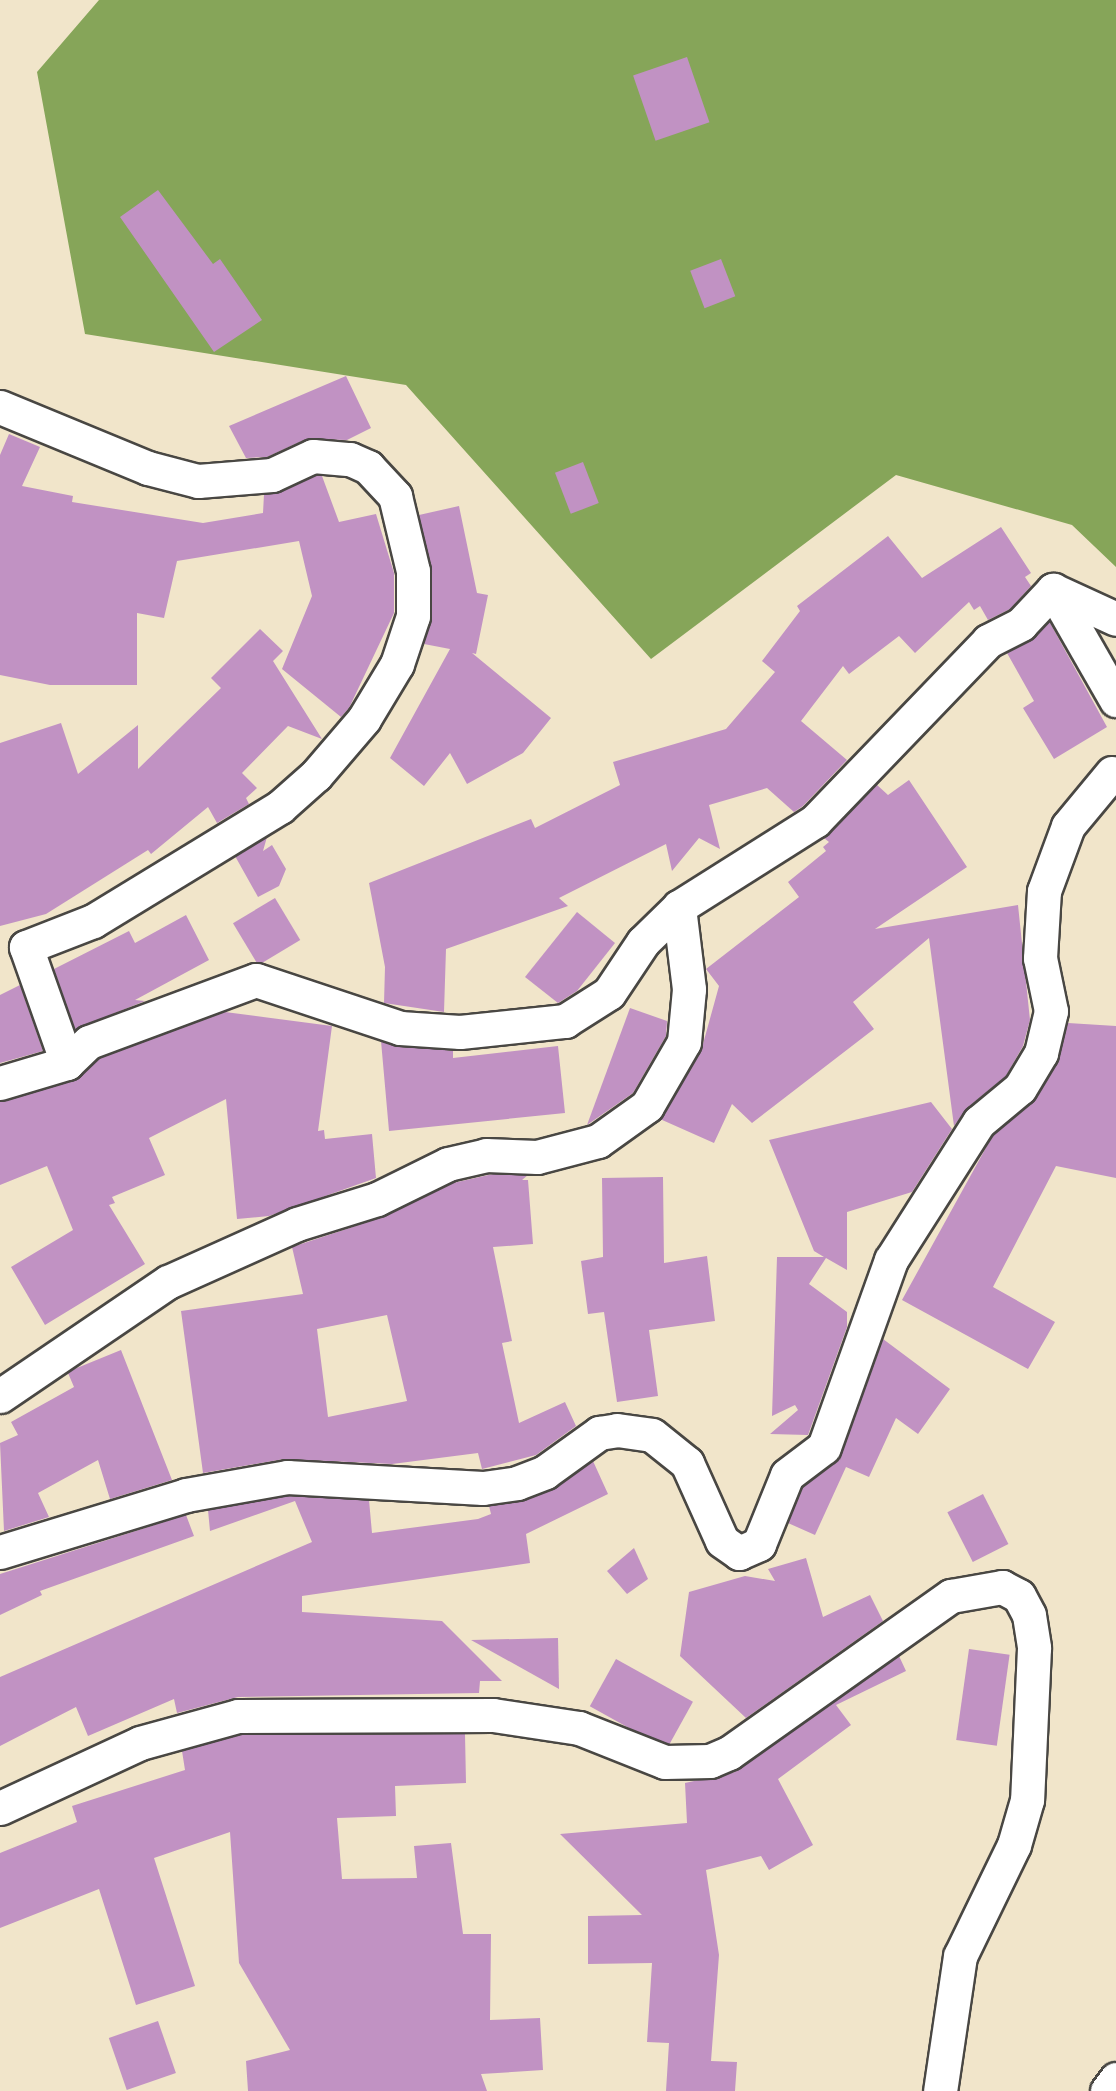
<!DOCTYPE html>
<html>
<head>
<meta charset="utf-8">
<style>
	body { margin:0 }
	#map { position:relative; width:1116px; height:2091px; overflow:hidden; background:#f1e5ca; font-family:Caveat,sans-serif }
	div>[style] { position:absolute }
	.forest>* { inset:0; background:#86a559 }
	.building>* { inset:0; background:#c192c3; transform-origin:0 0 }
	.roads { filter:drop-shadow(2px 0 #494743) drop-shadow(-2px 0 #494743) drop-shadow(0 2px #494743) drop-shadow(0 -2px #494743) }
	.minor>* { height:33px; margin:-16.5px; padding:0 16.5px; transform-origin:16.5px; border-radius:16.5px; background:#fff }
	span { translate:-50% -50%; white-space:nowrap; text-align:center; line-height:1.15; -webkit-text-stroke:4.5px #fdfcf7; paint-order:stroke }
</style>
</head>
<body>
<div id="map">
	<div class="forest">
		<i style="clip-path:polygon(99px 0,1116px 0,1116px 567px,1072px 525px,896px 475px,651px 659px,406px 385px,85px 334px,37px 72px)"></i>
	</div>
	<div class="building">
		<i style="left:687px;top:57px;width:69px;height:57px;rotate:71deg"></i>
		<i style="clip-path:polygon(158px 190px,213px 264px,220px 259px,262px 320px,214px 352px,120px 217px)"></i>
		<i style="left:721px;top:259px;width:40px;height:33px;rotate:69deg"></i>
		<i style="clip-path:polygon(346px 376px,371px 428px,347px 440px,306px 439px,267px 457px,246px 458px,229px 426px)"></i>
		<i style="clip-path:polygon(9px 434px,40px 447px,22px 486px,73px 496px,72px 502px,203px 523px,263px 513px,264px 494px,316px 475px,322px 476px,339px 522px,376px 514px,394px 573px,394px 613px,349px 708px,341px 717px,282px 669px,312px 596px,299px 541px,177px 561px,164px 618px,137px 613px,137px 685px,50px 685px,0 675px,0 455px)"></i>
		<i style="left:583px;top:462px;width:44px;height:30px;rotate:69deg"></i>
		<i style="clip-path:polygon(459px 506px,477px 593px,488px 595px,476px 654px,472px 653px,551px 718px,523px 753px,467px 784px,450px 753px,424px 786px,390px 758px,450px 649px,424px 644px,432px 616px,432px 571px,419px 515px)"></i>
		<i style="clip-path:polygon(1001px 527px,1031px 573px,1025px 577px,1031px 586px,1010px 609px,988px 620px,980px 606px,974px 610px,969px 602px,915px 653px,899px 636px,849px 674px,843px 666px,801px 721px,847px 760px,803px 806px,794px 812px,767px 788px,709px 805px,720px 849px,699px 838px,672px 871px,666px 844px,559px 898px,568px 906px,446px 949px,444px 1012px,384px 1003px,385px 967px,369px 883px,531px 819px,535px 828px,620px 785px,613px 762px,726px 729px,775px 672px,762px 661px,800px 611px,797px 606px,888px 536px,922px 578px)"></i>
		<i style="clip-path:polygon(1049px 621px,1107px 727px,1054px 759px,1023px 708px,1034px 701px,1007px 653px)"></i>
		<i style="clip-path:polygon(260px 629px,283px 651px,273px 661px,322px 739px,288px 726px,242px 773px,257px 788px,246px 798px,249px 804px,217px 823px,208px 807px,151px 854px,148px 850px,46px 914px,0 926px,0 743px,61px 723px,78px 774px,138px 725px,138px 769px,221px 688px,211px 678px)"></i>
		<i style="clip-path:polygon(909px 780px,967px 867px,875px 929px,1018px 905px,1030px 1020px,1023px 1046px,1006px 1076px,967px 1108px,954px 1126px,929px 938px,853px 1002px,874px 1029px,752px 1123px,732px 1104px,714px 1143px,660px 1119px,703px 1044px,719px 986px,706px 969px,799px 897px,788px 882px,826px 851px,823px 847px,829px 842px,824px 838px,876px 784px,888px 795px)"></i>
		<i style="clip-path:polygon(267px 837px,263px 851px,272px 845px,286px 869px,279px 886px,258px 897px,235px 856px)"></i>
		<i style="left:275px;top:898px;width:49px;height:49px;rotate:59deg"></i>
		<i style="clip-path:polygon(577px 912px,615px 943px,577px 991px,558px 1003px,525px 977px)"></i>
		<i style="clip-path:polygon(186px 915px,209px 960px,135px 1000px,145px 1001px,75px 1029px,54px 969px,129px 931px,135px 943px)"></i>
		<i style="clip-path:polygon(20px 985px,43px 1051px,0 1063px,0 995px)"></i>
		<i style="clip-path:polygon(630px 1008px,667px 1021px,666px 1036px,633px 1093px,587px 1125px)"></i>
		<i style="clip-path:polygon(225px 1012px,332px 1026px,318px 1131px,324px 1130px,325px 1139px,372px 1134px,376px 1178px,269px 1216px,237px 1219px,226px 1099px,149px 1138px,165px 1175px,112px 1197px,115px 1203px,109px 1205px,145px 1264px,45px 1325px,11px 1267px,73px 1230px,47px 1166px,0 1185px,0 1101px,74px 1080px,99px 1058px)"></i>
		<i style="clip-path:polygon(1068px 1023px,1116px 1026px,1116px 1178px,1056px 1166px,993px 1287px,1055px 1322px,1028px 1369px,902px 1300px,993px 1135px,1032px 1102px,1057px 1063px)"></i>
		<i style="clip-path:polygon(381px 1041px,453px 1051px,453px 1058px,558px 1046px,565px 1113px,389px 1131px)"></i>
		<i style="clip-path:polygon(931px 1102px,952px 1129px,912px 1192px,847px 1212px,847px 1270px,826px 1258px,809px 1284px,847px 1312px,847px 1327px,808px 1435px,770px 1434px,798px 1410px,795px 1405px,772px 1416px,777px 1257px,824px 1257px,814px 1251px,769px 1140px)"></i>
		<i style="clip-path:polygon(evenodd,493px 1174px,528px 1175px,522px 1180px,528px 1180px,533px 1244px,493px 1247px,512px 1341px,502px 1343px,519px 1423px,565px 1402px,576px 1426px,536px 1455px,482px 1469px,478px 1453px,392px 1464px,284px 1459px,203px 1473px,181px 1311px,303px 1294px,292px 1247px,383px 1217px,453px 1183px,493px 1174px,387px 1315px,407px 1401px,328px 1417px,317px 1329px,387px 1315px)"></i>
		<i style="clip-path:polygon(663px 1177px,664px 1263px,707px 1256px,715px 1321px,649px 1330px,658px 1396px,617px 1402px,604px 1312px,588px 1314px,581px 1261px,603px 1257px,602px 1178px)"></i>
		<i style="clip-path:polygon(883px 1339px,950px 1389px,918px 1434px,896px 1418px,869px 1477px,846px 1467px,815px 1535px,788px 1523px,802px 1487px,842px 1453px)"></i>
		<i style="clip-path:polygon(121px 1350px,172px 1480px,110px 1499px,98px 1460px,38px 1493px,49px 1517px,4px 1531px,0 1443px,18px 1435px,11px 1422px,74px 1387px,68px 1373px,72px 1370px)"></i>
		<i style="clip-path:polygon(593px 1461px,608px 1494px,526px 1534px,530px 1563px,302px 1596px,302px 1612px,442px 1621px,502px 1681px,480px 1681px,479px 1693px,238px 1697px,177px 1713px,174px 1699px,88px 1736px,76px 1707px,0 1746px,0 1677px,312px 1542px,295px 1501px,210px 1531px,208px 1510px,288px 1496px,369px 1500px,372px 1533px,478px 1519px,491px 1514px,489px 1506px,552px 1489px)"></i>
		<i style="left:983px;top:1494px;width:56px;height:40px;rotate:63deg"></i>
		<i style="clip-path:polygon(186px 1515px,194px 1536px,40px 1591px,42px 1595px,0 1615px,0 1574px)"></i>
		<i style="clip-path:polygon(634px 1548px,648px 1579px,627px 1594px,607px 1571px)"></i>
		<i style="clip-path:polygon(806px 1558px,823px 1617px,870px 1595px,883px 1621px,746px 1718px,680px 1656px,689px 1592px,745px 1576px,775px 1581px,768px 1569px)"></i>
		<i style="clip-path:polygon(558px 1638px,559px 1689px,471px 1640px)"></i>
		<i style="left:969px;top:1649px;width:41px;height:92px;rotate:8deg"></i>
		<i style="clip-path:polygon(899px 1656px,906px 1671px,836px 1705px,851px 1725px,778px 1779px,813px 1845px,769px 1870px,761px 1856px,706px 1870px,719px 1955px,711px 2061px,737px 2062px,735px 2091px,666px 2091px,669px 2043px,647px 2042px,652px 1963px,588px 1964px,588px 1916px,642px 1915px,560px 1834px,687px 1823px,685px 1783px,735px 1772px)"></i>
		<i style="left:616px;top:1659px;width:88px;height:54px;rotate:29deg"></i>
		<i style="clip-path:polygon(465px 1734px,466px 1783px,395px 1786px,396px 1816px,337px 1818px,342px 1879px,417px 1878px,414px 1846px,451px 1843px,463px 1934px,491px 1934px,490px 2020px,540px 2018px,543px 2070px,481px 2074px,487px 2091px,248px 2091px,246px 2061px,290px 2050px,239px 1963px,230px 1832px,154px 1858px,195px 1986px,136px 2005px,99px 1889px,0 1928px,0 1853px,77px 1822px,72px 1806px,185px 1770px,182px 1751px,241px 1735px)"></i>
		<i style="left:158px;top:2021px;width:55px;height:52px;rotate:71deg"></i>
	</div>
	<div class="roads">
		<div class="minor">
			<i style="left:0;top:407px;width:160px;rotate:22.4deg"></i>
			<i style="left:148px;top:468px;width:52px;rotate:14.6deg"></i>
			<i style="left:198px;top:481px;width:74px;rotate:-4.6deg"></i>
			<i style="left:272px;top:475px;width:45px;rotate:-24.9deg"></i>
			<i style="left:313px;top:456px;width:37px;rotate:5deg"></i>
			<i style="left:350px;top:459px;width:20px;rotate:24deg"></i>
			<i style="left:368px;top:467px;width:40px;rotate:47deg"></i>
			<i style="left:395px;top:496px;width:77px;rotate:76.5deg"></i>
			<i style="left:413px;top:571px;width:45px;rotate:90deg"></i>
			<i style="left:413px;top:616px;width:51px;rotate:108.4deg"></i>
			<i style="left:397px;top:664px;width:64px;rotate:121deg"></i>
			<i style="left:364px;top:719px;width:74px;rotate:130.6deg"></i>
			<i style="left:316px;top:775px;width:48px;rotate:138.4deg"></i>
			<i style="left:280px;top:807px;width:219px;rotate:148.6deg"></i>
			<i style="left:93px;top:921px;width:72px;rotate:158.8deg"></i>
			<i style="left:26px;top:947px;width:123px;rotate:70.5deg"></i>
			<i style="left:1053px;top:590px;width:127px;rotate:60.2deg"></i>
			<i style="left:0;top:1083px;width:70px;rotate:-16.6deg"></i>
			<i style="left:67px;top:1063px;width:30px;rotate:-44deg"></i>
			<i style="left:89px;top:1042px;width:178px;rotate:-20.4deg"></i>
			<i style="left:256px;top:980px;width:152px;rotate:18.4deg"></i>
			<i style="left:400px;top:1028px;width:60px;rotate:3.8deg"></i>
			<i style="left:460px;top:1032px;width:106px;rotate:-6deg"></i>
			<i style="left:565px;top:1021px;width:52px;rotate:-32.5deg"></i>
			<i style="left:609px;top:993px;width:61px;rotate:-56.3deg"></i>
			<i style="left:643px;top:942px;width:50px;rotate:-44.2deg"></i>
			<i style="left:679px;top:907px;width:161px;rotate:-32.3deg"></i>
			<i style="left:815px;top:821px;width:250px;rotate:-46.1deg"></i>
			<i style="left:988px;top:641px;width:37px;rotate:-27deg"></i>
			<i style="left:1021px;top:624px;width:47px;rotate:-46.7deg"></i>
			<i style="left:1053px;top:590px;width:69px;rotate:24.7deg"></i>
			<i style="left:0;top:1396px;width:203px;rotate:-34.2deg"></i>
			<i style="left:168px;top:1282px;width:141px;rotate:-24.2deg"></i>
			<i style="left:297px;top:1224px;width:84px;rotate:-17.4deg"></i>
			<i style="left:377px;top:1199px;width:79px;rotate:-26.2deg"></i>
			<i style="left:448px;top:1164px;width:39px;rotate:-13deg"></i>
			<i style="left:486px;top:1155px;width:51px;rotate:2.2deg"></i>
			<i style="left:537px;top:1157px;width:63px;rotate:-14.7deg"></i>
			<i style="left:598px;top:1141px;width:60px;rotate:-35.5deg"></i>
			<i style="left:647px;top:1106px;width:74px;rotate:-60deg"></i>
			<i style="left:684px;top:1042px;width:53px;rotate:-84.6deg"></i>
			<i style="left:689px;top:989px;width:83px;rotate:-97deg"></i>
			<i style="left:0;top:1552px;width:195px;rotate:-17deg"></i>
			<i style="left:186px;top:1495px;width:103px;rotate:-10.1deg"></i>
			<i style="left:287px;top:1477px;width:196px;rotate:3.2deg"></i>
			<i style="left:483px;top:1488px;width:34px;rotate:-8deg"></i>
			<i style="left:517px;top:1483px;width:30px;rotate:-21deg"></i>
			<i style="left:545px;top:1472px;width:67px;rotate:-35.8deg"></i>
			<i style="left:599px;top:1433px;width:18px;rotate:-9deg"></i>
			<i style="left:617px;top:1430px;width:35px;rotate:8deg"></i>
			<i style="left:652px;top:1435px;width:45px;rotate:38.7deg"></i>
			<i style="left:687px;top:1463px;width:85px;rotate:65.8deg"></i>
			<i style="left:722px;top:1541px;width:21px;rotate:35deg"></i>
			<i style="left:739px;top:1553px;width:22px;rotate:-24deg"></i>
			<i style="left:759px;top:1544px;width:74px;rotate:-67.9deg"></i>
			<i style="left:787px;top:1475px;width:46px;rotate:-37.1deg"></i>
			<i style="left:824px;top:1447px;width:199px;rotate:-70.3deg"></i>
			<i style="left:891px;top:1260px;width:164px;rotate:-57.5deg"></i>
			<i style="left:979px;top:1122px;width:53px;rotate:-39.7deg"></i>
			<i style="left:1020px;top:1088px;width:41px;rotate:-59deg"></i>
			<i style="left:1041px;top:1053px;width:43px;rotate:-76.6deg"></i>
			<i style="left:1051px;top:1011px;width:54px;rotate:-101.7deg"></i>
			<i style="left:1040px;top:958px;width:67px;rotate:-86.6deg"></i>
			<i style="left:1044px;top:891px;width:69px;rotate:-69.7deg"></i>
			<i style="left:1068px;top:826px;width:69px;rotate:-50.3deg"></i>
			<i style="left:0;top:1808px;width:154px;rotate:-24.9deg"></i>
			<i style="left:140px;top:1743px;width:102px;rotate:-15.4deg"></i>
			<i style="left:238px;top:1716px;width:255px;rotate:-0.2deg"></i>
			<i style="left:493px;top:1715px;width:87px;rotate:8.6deg"></i>
			<i style="left:579px;top:1728px;width:92px;rotate:21.6deg"></i>
			<i style="left:665px;top:1762px;width:45px;rotate:-1.3deg"></i>
			<i style="left:710px;top:1761px;width:21px;rotate:-23deg"></i>
			<i style="left:729px;top:1753px;width:272px;rotate:-35.3deg"></i>
			<i style="left:951px;top:1596px;width:52px;rotate:-10deg"></i>
			<i style="left:1002px;top:1587px;width:19px;rotate:28deg"></i>
			<i style="left:1019px;top:1596px;width:21px;rotate:62deg"></i>
			<i style="left:1029px;top:1615px;width:33px;rotate:81deg"></i>
			<i style="left:1034px;top:1648px;width:152px;rotate:92.6deg"></i>
			<i style="left:1027px;top:1800px;width:47px;rotate:106.1deg"></i>
			<i style="left:1014px;top:1845px;width:123px;rotate:115.9deg"></i>
			<i style="left:960px;top:1956px;width:136px;rotate:98.4deg"></i>
			<i style="left:1107px;top:2091px;width:15px;rotate:-53deg"></i>
		</div>
	</div>
</div>
</body>
</html>
